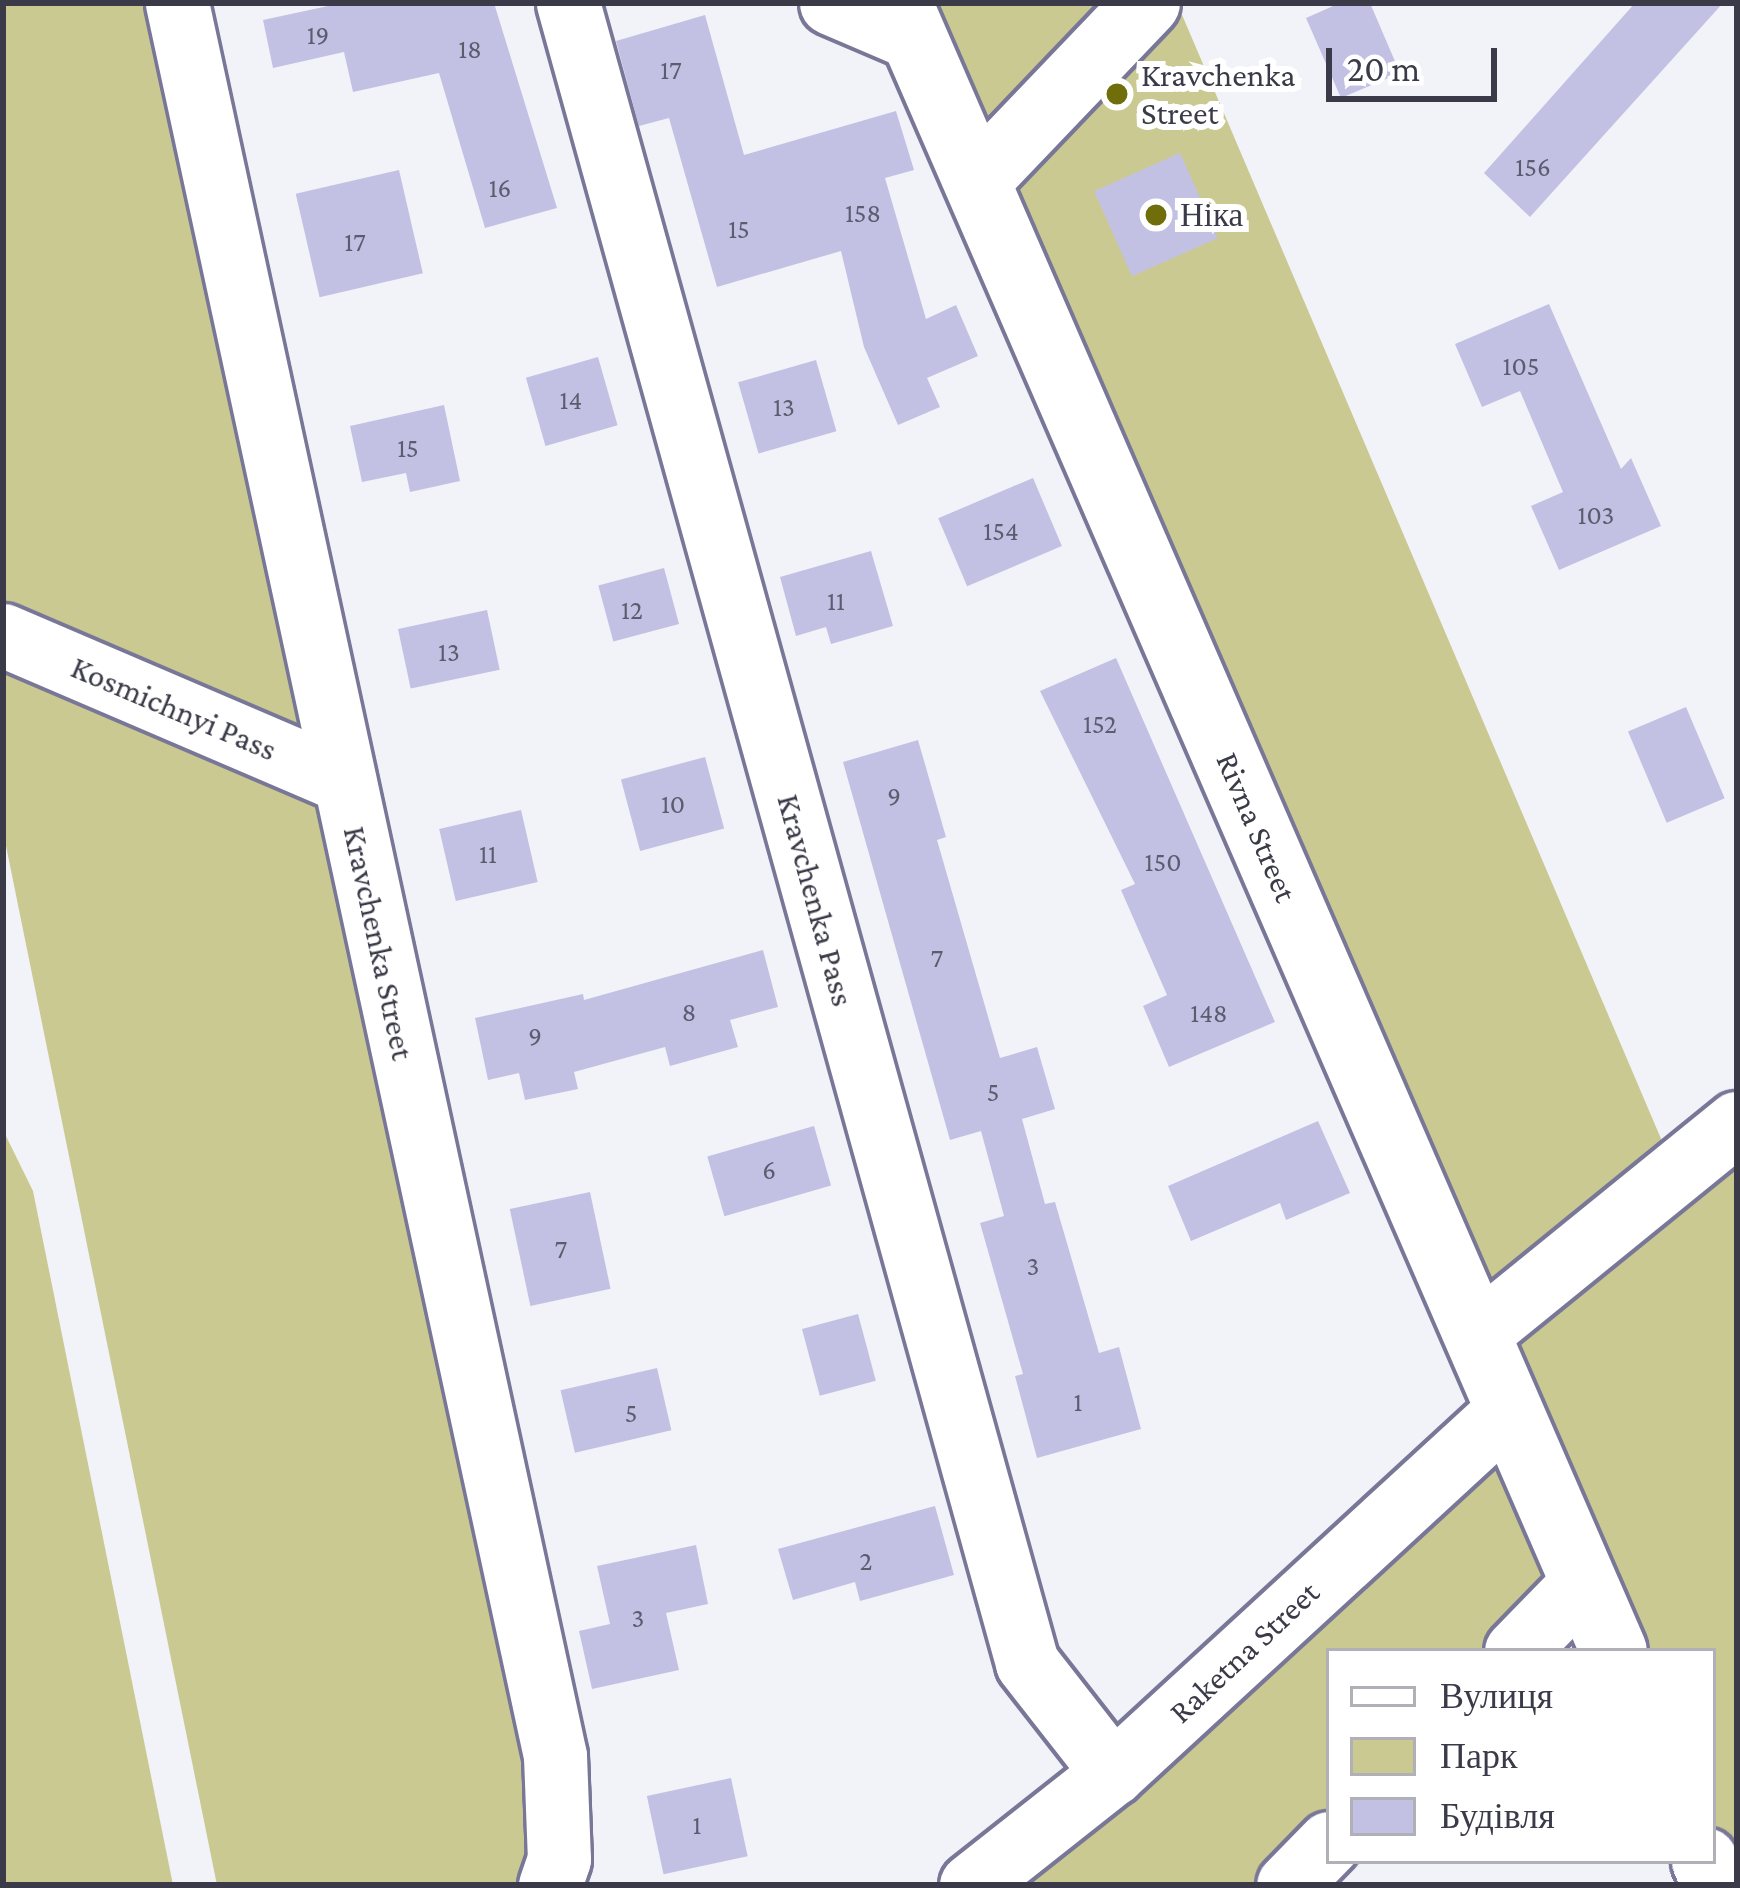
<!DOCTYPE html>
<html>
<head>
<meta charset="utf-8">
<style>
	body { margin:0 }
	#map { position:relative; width:1740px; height:1888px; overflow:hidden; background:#f2f2f9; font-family:"Crimson Pro",serif }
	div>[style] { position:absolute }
	.green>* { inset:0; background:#cac992 }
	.building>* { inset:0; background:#c2c1e4; transform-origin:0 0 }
	.roads { filter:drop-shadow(3px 0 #787797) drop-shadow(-3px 0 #787797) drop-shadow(0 3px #787797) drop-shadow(0 -3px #787797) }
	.minor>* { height:63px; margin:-31.5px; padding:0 31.5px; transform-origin:31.5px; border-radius:31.5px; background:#fff }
	.tertiary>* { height:66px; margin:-33px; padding:0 33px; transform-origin:33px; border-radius:33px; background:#fff }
	.dots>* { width:33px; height:33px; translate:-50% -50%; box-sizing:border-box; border:6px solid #fff; border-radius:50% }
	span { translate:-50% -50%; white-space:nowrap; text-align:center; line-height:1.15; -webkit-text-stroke:12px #fff; paint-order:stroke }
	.number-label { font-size:27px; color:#5c5c6f }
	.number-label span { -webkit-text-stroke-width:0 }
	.poi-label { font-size:33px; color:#3a3a48 }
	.left { translate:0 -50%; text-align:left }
	.street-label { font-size:33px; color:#3a3a48 }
	.frame { position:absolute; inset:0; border:6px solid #3a3a48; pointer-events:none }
	.legend { position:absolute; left:1326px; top:1648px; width:390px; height:216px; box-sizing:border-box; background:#fff; border:3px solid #b0b0b6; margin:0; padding:15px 21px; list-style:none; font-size:36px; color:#3a3a48 }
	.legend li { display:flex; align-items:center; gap:24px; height:60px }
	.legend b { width:60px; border:3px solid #b0b0b6 }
	.scale { position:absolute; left:1326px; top:48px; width:171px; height:54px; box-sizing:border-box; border:6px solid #3a3a48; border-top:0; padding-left:15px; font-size:36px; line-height:42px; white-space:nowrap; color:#3a3a48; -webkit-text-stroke:9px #fff; paint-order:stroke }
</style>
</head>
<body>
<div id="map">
	<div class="green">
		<i style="clip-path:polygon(3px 3px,151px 3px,527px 1755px,530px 1859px,522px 1885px,217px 1885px,3px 831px)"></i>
		<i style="clip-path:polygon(911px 3px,1177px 3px,1685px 1195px,1737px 1149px,1737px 1885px,1713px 1842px,1713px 1651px,1629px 1651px,1586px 1553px,1490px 1651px,1329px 1651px,1329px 1816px,1262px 1885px,1006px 1885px,1526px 1416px)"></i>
		<i style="clip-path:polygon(3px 1130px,33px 1191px,173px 1885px,3px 1885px)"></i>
	</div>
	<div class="building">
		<i style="clip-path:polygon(342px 3px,494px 3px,557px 208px,485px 228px,439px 73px,353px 92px,344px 52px,273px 68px,263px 20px)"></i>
		<i style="clip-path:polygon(1340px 3px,1370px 3px,1400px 73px,1341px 98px,1306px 18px)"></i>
		<i style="clip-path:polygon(1635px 3px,1723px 3px,1530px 217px,1484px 173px)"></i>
		<i style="clip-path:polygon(705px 15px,744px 155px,896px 111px,914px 170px,885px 178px,926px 319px,956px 305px,978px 356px,927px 378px,940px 407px,898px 425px,864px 347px,841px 251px,717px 287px,669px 118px,639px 126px,616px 41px)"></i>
		<i style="left:1180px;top:153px;width:93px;height:94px;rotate:66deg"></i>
		<i style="left:399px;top:170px;width:106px;height:106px;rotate:77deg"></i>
		<i style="clip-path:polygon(1549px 304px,1621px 469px,1631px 458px,1661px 526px,1559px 570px,1531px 506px,1563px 492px,1520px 391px,1482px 407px,1455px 344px)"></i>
		<i style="left:598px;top:357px;width:71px;height:75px;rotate:74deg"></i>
		<i style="left:816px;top:360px;width:74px;height:81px;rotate:74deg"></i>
		<i style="clip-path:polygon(444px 405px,460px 481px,410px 492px,406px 473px,362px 482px,350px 426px)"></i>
		<i style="left:1033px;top:478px;width:74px;height:103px;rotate:67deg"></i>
		<i style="clip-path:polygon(871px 551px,893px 626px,831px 644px,826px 627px,796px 636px,780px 577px)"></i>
		<i style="left:664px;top:568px;width:58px;height:68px;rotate:75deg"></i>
		<i style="left:487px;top:610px;width:61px;height:91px;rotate:78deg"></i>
		<i style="clip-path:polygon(1116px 658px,1275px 1022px,1169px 1067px,1143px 1006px,1167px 995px,1121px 890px,1135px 884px,1040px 691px)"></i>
		<i style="left:1686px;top:707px;width:99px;height:63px;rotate:67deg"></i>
		<i style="clip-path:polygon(918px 740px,946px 837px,937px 840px,1000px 1058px,1037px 1047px,1055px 1109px,1022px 1119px,1045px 1204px,1055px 1202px,1099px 1353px,1119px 1347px,1141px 1429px,1037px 1458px,1015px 1376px,1023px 1374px,980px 1223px,1004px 1216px,981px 1131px,950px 1140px,843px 762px)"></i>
		<i style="left:705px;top:757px;width:74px;height:87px;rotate:75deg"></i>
		<i style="left:521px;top:810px;width:74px;height:84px;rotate:77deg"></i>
		<i style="clip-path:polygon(763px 950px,778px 1007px,730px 1020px,738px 1047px,670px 1066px,665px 1047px,574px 1072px,578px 1089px,525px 1100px,519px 1073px,488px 1080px,475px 1018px,583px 994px,584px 1000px)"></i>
		<i style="clip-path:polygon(1318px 1121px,1350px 1193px,1286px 1220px,1280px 1203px,1191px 1241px,1168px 1186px)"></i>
		<i style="left:814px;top:1126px;width:62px;height:111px;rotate:74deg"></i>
		<i style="left:590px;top:1192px;width:99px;height:82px;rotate:78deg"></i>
		<i style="left:858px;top:1314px;width:69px;height:58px;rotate:75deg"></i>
		<i style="left:657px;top:1368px;width:64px;height:99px;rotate:77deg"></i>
		<i style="clip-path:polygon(935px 1506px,954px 1575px,860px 1601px,855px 1582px,793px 1600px,778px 1549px)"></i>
		<i style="clip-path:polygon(696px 1545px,708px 1604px,666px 1613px,679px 1670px,592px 1689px,579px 1631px,610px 1624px,597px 1566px)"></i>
		<i style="left:731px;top:1778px;width:80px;height:86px;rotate:78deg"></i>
	</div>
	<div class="roads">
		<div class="minor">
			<i style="left:177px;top:3px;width:1793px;rotate:77.83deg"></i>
			<i style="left:555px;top:1756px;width:103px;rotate:87.8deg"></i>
			<i style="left:559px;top:1859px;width:28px;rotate:109deg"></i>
			<i style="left:568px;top:3px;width:1722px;rotate:74.54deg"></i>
			<i style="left:1027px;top:1663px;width:140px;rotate:52deg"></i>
			<i style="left:831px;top:3px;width:91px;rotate:23.2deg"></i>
			<i style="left:3px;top:635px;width:371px;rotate:23.2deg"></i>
			<i style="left:1477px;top:1334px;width:335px;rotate:-39.1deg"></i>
			<i style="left:1516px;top:1651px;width:96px;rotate:-45.8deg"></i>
			<i style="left:971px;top:1885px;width:181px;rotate:-38.3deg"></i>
			<i style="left:1113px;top:1773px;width:538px;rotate:-42.59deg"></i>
			<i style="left:1288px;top:1885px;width:59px;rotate:-45.7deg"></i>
		</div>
		<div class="tertiary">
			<i style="left:899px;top:3px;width:1796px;rotate:66.55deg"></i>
			<i style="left:977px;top:181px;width:246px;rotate:-46.3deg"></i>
			<i style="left:1705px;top:1861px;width:26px;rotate:67deg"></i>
		</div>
	</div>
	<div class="dots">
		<i style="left:1117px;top:94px;background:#706d0b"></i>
		<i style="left:1156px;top:215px;background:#706d0b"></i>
	</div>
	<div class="number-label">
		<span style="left:318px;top:36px">19</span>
		<span style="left:470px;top:50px">18</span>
		<span style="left:671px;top:71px">17</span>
		<span style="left:1533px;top:168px">156</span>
		<span style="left:500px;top:189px">16</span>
		<span style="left:863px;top:214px">158</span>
		<span style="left:739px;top:230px">15</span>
		<span style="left:355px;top:243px">17</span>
		<span style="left:1521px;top:367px">105</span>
		<span style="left:571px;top:401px">14</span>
		<span style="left:784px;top:408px">13</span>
		<span style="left:408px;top:449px">15</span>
		<span style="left:1596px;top:516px">103</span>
		<span style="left:1001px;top:532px">154</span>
		<span style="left:836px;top:602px">11</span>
		<span style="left:632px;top:611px">12</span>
		<span style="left:449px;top:653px">13</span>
		<span style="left:1100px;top:725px">152</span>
		<span style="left:894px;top:797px">9</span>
		<span style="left:673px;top:805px">10</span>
		<span style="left:488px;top:855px">11</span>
		<span style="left:1163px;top:863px">150</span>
		<span style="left:937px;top:959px">7</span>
		<span style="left:689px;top:1013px">8</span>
		<span style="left:1209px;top:1014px">148</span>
		<span style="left:535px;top:1037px">9</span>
		<span style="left:993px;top:1093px">5</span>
		<span style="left:769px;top:1171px">6</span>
		<span style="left:561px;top:1250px">7</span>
		<span style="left:1033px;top:1267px">3</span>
		<span style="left:1078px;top:1403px">1</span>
		<span style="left:631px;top:1414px">5</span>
		<span style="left:866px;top:1562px">2</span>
		<span style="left:638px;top:1619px">3</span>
		<span style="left:697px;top:1826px">1</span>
	</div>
	<div class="poi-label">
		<span class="left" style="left:1141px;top:94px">Kravchenka<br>Street</span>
		<span class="left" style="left:1180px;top:215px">Ніка</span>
	</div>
	<div class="street-label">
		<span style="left:174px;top:708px;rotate:23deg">Kosmichnyi Pass</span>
		<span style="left:1257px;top:827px;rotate:67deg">Rivna Street</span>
		<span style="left:816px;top:900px;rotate:75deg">Kravchenka Pass</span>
		<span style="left:379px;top:943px;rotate:78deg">Kravchenka Street</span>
		<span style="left:1244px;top:1652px;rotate:-43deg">Raketna Street</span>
	</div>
	<div class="frame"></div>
	<ul class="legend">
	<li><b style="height:15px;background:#fff"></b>Вулиця</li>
	<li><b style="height:33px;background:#cac992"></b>Парк</li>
	<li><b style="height:33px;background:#c2c1e4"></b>Будівля</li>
	</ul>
	<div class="scale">20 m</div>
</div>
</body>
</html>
